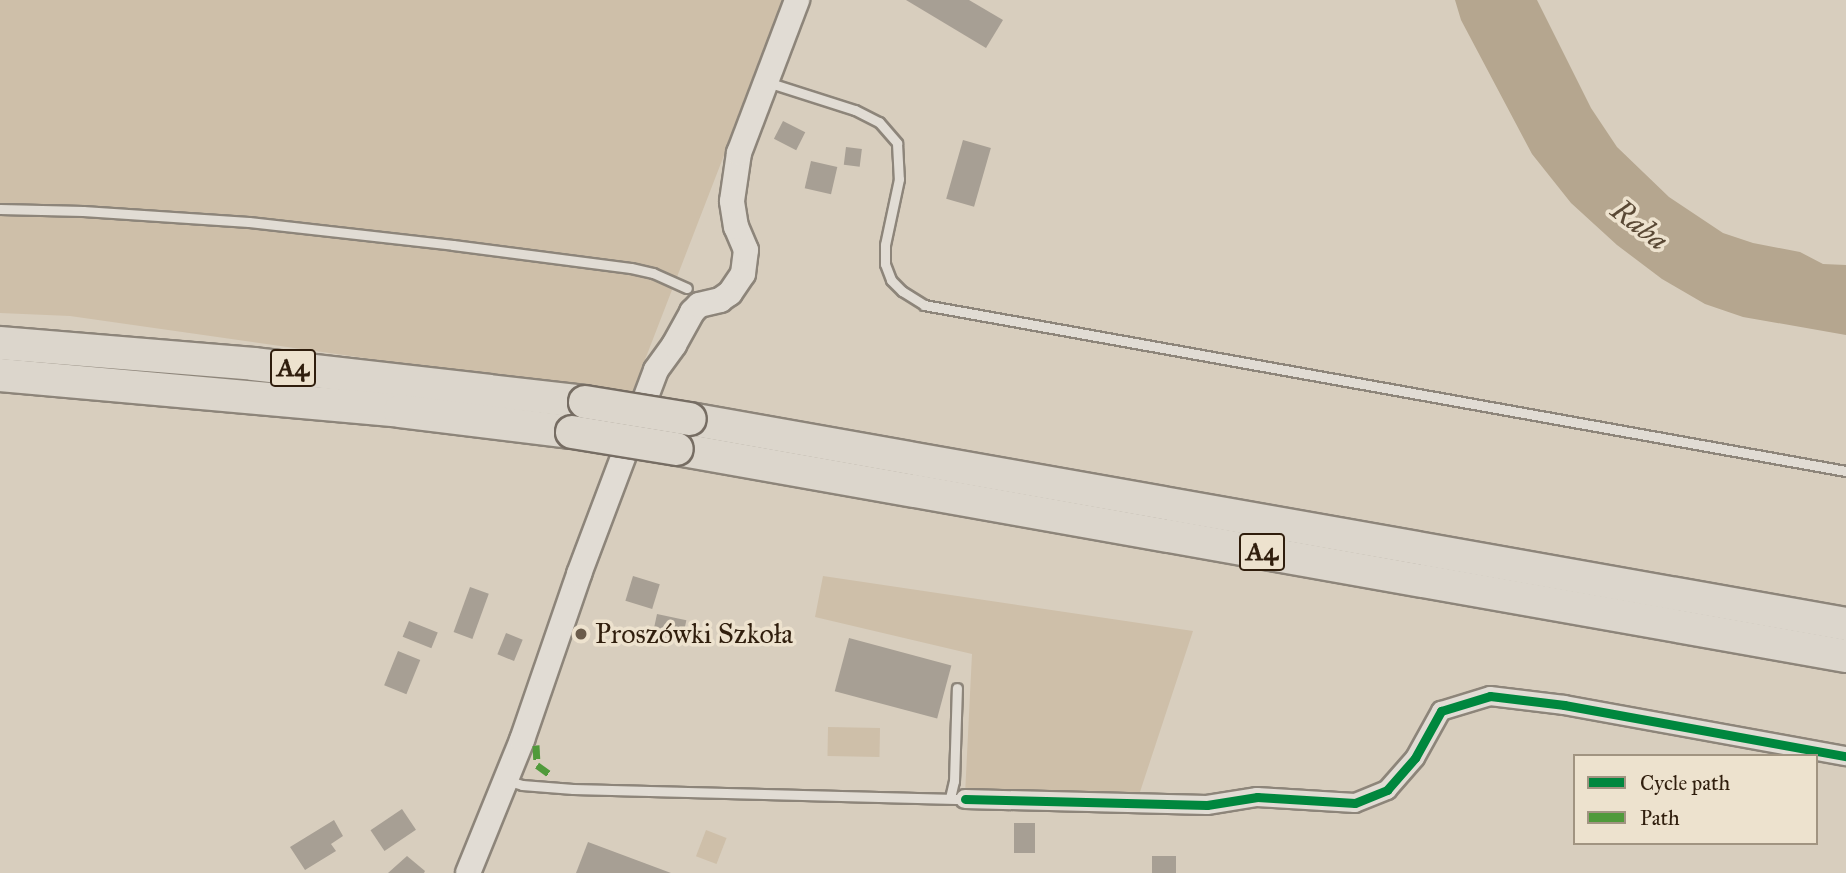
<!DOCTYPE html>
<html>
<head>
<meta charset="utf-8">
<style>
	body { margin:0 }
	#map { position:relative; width:1846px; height:873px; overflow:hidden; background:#d8cebe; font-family:"IM FELL Great Primer",serif }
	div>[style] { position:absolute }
	.green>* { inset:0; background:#cebfa9; transform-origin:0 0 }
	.water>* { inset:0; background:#b5a68f }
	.building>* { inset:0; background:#a79f94; transform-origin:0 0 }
	.roads { filter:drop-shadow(2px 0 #8d857a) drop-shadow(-2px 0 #8d857a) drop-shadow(0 2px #8d857a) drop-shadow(0 -2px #8d857a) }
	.service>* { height:9px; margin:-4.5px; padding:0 4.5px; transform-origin:4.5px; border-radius:4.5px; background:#e1dcd4 }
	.minor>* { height:18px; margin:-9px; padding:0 9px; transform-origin:9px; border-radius:9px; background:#e1dcd4 }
	.secondary>* { height:24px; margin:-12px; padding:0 12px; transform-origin:12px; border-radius:12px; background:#e1dcd4 }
	.motorway>* { height:32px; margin:-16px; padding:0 16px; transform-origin:16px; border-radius:16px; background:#dcd6cc }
	.bridges { filter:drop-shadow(2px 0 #766d63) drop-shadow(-2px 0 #766d63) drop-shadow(0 2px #766d63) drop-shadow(0 -2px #766d63) }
	.motorway-bridge>* { height:32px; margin:-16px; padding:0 16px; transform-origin:16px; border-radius:16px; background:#dcd6cc }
	.quiet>* { height:7px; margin-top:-3.5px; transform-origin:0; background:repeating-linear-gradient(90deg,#509a3b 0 14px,transparent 0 21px) }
	.cycleway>* { height:9px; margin:-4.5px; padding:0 4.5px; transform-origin:4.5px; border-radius:4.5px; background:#00873e }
	.dots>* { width:19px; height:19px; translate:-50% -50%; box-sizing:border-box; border:4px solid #ede2ce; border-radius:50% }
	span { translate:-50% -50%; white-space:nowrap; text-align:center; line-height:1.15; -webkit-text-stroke:7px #ede2ce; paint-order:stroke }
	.shield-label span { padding:2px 5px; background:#ede2ce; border:2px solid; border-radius:5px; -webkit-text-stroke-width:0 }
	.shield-label { font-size:26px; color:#301e0d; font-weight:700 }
	.poi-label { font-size:28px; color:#301e0d }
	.left { translate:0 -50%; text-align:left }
	.water-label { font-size:30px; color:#594834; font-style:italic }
	.legend { position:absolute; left:1573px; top:754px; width:245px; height:91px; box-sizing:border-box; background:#ede2ce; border:2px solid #a19481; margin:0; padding:9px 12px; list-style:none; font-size:21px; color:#301e0d }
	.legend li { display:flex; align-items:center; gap:14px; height:35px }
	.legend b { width:35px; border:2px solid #a19481 }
</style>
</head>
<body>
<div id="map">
	<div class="green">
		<i style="clip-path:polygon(0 0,784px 0,631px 396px,70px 316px,0 313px)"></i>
		<i style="clip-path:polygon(823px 576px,1193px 631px,1138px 798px,965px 795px,972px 654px,815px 617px)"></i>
		<i style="left:828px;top:727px;width:52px;height:29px;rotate:1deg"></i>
		<i style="left:706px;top:830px;width:22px;height:28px;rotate:21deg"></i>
	</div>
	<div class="water">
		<i style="clip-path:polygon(1455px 0,1537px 0,1591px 108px,1617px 147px,1669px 197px,1723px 233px,1753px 243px,1800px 252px,1823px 264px,1846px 265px,1846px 335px,1743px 317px,1705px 304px,1662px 279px,1617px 245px,1571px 203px,1532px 154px,1461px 20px)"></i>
	</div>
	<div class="building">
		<i style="clip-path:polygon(906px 0,969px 0,1003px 20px,986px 48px)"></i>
		<i style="left:783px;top:121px;width:25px;height:20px;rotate:27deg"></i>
		<i style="left:963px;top:140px;width:29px;height:61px;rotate:16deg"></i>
		<i style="left:846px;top:147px;width:16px;height:18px;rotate:7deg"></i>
		<i style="left:811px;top:161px;width:27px;height:28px;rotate:13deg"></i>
		<i style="left:633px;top:576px;width:28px;height:26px;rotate:17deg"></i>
		<i style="left:470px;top:587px;width:20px;height:48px;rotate:20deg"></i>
		<i style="left:657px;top:614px;width:30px;height:22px;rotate:12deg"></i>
		<i style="left:409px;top:621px;width:31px;height:17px;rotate:22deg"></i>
		<i style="left:506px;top:633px;width:18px;height:23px;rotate:22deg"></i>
		<i style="left:849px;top:638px;width:106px;height:55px;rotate:15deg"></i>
		<i style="left:398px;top:651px;width:24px;height:37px;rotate:22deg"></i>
		<i style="left:402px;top:809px;width:25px;height:38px;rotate:56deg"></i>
		<i style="clip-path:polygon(334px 820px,343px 836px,331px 844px,336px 851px,305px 870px,290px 847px)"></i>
		<i style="left:1035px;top:823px;width:30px;height:21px;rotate:90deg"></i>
		<i style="clip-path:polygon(588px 842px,671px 873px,576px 873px)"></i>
		<i style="clip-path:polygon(407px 856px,425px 871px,424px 873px,388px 873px)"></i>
		<i style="left:1152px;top:856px;width:24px;height:17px"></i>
	</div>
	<div class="roads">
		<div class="service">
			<i style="left:767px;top:82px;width:92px;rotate:17.7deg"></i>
			<i style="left:855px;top:110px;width:27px;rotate:27deg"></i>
			<i style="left:879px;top:122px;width:28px;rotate:49deg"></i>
			<i style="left:897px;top:143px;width:36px;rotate:87deg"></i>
			<i style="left:899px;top:179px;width:67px;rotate:102deg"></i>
			<i style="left:885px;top:245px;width:19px;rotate:90deg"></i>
			<i style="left:885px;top:264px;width:17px;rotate:69deg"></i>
			<i style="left:891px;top:280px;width:16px;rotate:45deg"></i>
			<i style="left:902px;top:291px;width:26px;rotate:32deg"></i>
			<i style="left:924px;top:305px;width:937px;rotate:10.21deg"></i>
			<i style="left:0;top:209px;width:83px;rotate:1.4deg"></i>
			<i style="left:83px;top:211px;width:166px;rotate:3.8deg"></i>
			<i style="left:249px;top:222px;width:205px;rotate:6.4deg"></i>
			<i style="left:453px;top:245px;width:179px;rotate:7.4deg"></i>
			<i style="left:631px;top:268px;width:23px;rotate:13deg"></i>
			<i style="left:653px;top:273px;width:37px;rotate:24deg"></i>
			<i style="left:506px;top:780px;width:17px;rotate:17deg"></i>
			<i style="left:522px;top:785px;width:51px;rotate:4.5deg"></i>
			<i style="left:573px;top:789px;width:392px;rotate:1.5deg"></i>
			<i style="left:950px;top:798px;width:17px;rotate:-77deg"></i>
			<i style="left:954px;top:781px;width:93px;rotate:-88.2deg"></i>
		</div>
		<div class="minor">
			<i style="left:965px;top:799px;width:242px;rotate:1.4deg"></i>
			<i style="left:1207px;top:805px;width:51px;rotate:-9.1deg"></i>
			<i style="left:1257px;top:797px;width:98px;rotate:3.5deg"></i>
			<i style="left:1355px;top:803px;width:35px;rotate:-22deg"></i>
			<i style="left:1387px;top:790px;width:43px;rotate:-48.8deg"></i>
			<i style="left:1415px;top:758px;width:54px;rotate:-61deg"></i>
			<i style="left:1441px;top:711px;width:51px;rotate:-17deg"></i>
			<i style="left:1490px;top:696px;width:75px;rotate:6.9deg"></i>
			<i style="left:1564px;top:705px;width:287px;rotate:10.3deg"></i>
		</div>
		<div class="secondary">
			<i style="left:468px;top:873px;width:144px;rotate:-67.9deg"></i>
			<i style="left:522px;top:740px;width:176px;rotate:-71deg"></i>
			<i style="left:579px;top:574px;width:218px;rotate:-69.3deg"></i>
			<i style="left:656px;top:370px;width:31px;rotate:-54deg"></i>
			<i style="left:674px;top:345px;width:38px;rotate:-61deg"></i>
			<i style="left:692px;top:312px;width:10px;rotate:-45deg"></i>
			<i style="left:699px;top:305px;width:22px;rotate:-13deg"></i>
			<i style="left:720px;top:300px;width:12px;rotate:-35deg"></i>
			<i style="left:730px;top:293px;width:23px;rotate:-56deg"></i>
			<i style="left:743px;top:274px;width:24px;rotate:-83deg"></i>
			<i style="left:746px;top:250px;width:25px;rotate:-113deg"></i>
			<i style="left:736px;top:227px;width:26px;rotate:-99deg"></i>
			<i style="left:732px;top:201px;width:49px;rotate:-81.7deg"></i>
			<i style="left:739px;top:153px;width:164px;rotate:-69.2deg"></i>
		</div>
		<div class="motorway">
			<i style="left:0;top:343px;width:254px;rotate:4.7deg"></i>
			<i style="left:253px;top:364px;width:334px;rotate:6.5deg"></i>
			<i style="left:0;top:375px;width:402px;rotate:5.1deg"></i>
			<i style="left:400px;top:411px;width:173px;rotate:7deg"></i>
			<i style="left:690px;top:419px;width:1174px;rotate:10.06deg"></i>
			<i style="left:677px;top:449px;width:1187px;rotate:10.04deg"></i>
		</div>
	</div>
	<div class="bridges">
		<div class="motorway-bridge">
			<i style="left:585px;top:402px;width:106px;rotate:9.2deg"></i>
			<i style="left:572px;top:432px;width:106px;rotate:9.2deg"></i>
		</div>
	</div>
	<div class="quiet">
		<i style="left:536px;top:745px;width:20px;rotate:87deg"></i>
		<i style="left:537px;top:765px;width:19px;rotate:36deg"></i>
	</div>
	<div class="cycleway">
		<i style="left:965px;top:799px;width:242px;rotate:1.4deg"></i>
		<i style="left:1207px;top:805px;width:51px;rotate:-9.1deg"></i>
		<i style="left:1257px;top:797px;width:98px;rotate:3.5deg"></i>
		<i style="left:1355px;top:803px;width:35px;rotate:-22deg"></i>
		<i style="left:1387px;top:790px;width:43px;rotate:-48.8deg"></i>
		<i style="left:1415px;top:758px;width:54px;rotate:-61deg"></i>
		<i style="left:1441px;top:711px;width:51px;rotate:-17deg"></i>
		<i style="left:1490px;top:696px;width:75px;rotate:6.9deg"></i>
		<i style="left:1564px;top:705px;width:287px;rotate:10.3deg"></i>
	</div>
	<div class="dots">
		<i style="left:581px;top:634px;background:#6b5c4b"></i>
	</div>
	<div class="shield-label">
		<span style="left:293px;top:368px">A4</span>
		<span style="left:1262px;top:552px">A4</span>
	</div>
	<div class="poi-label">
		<span class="left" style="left:595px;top:634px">Proszówki Szkoła</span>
	</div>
	<div class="water-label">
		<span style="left:1640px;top:225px;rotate:37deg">Raba</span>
	</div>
	<ul class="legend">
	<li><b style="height:9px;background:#00873e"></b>Cycle path</li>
	<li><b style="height:9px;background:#509a3b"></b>Path</li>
	</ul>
</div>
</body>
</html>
